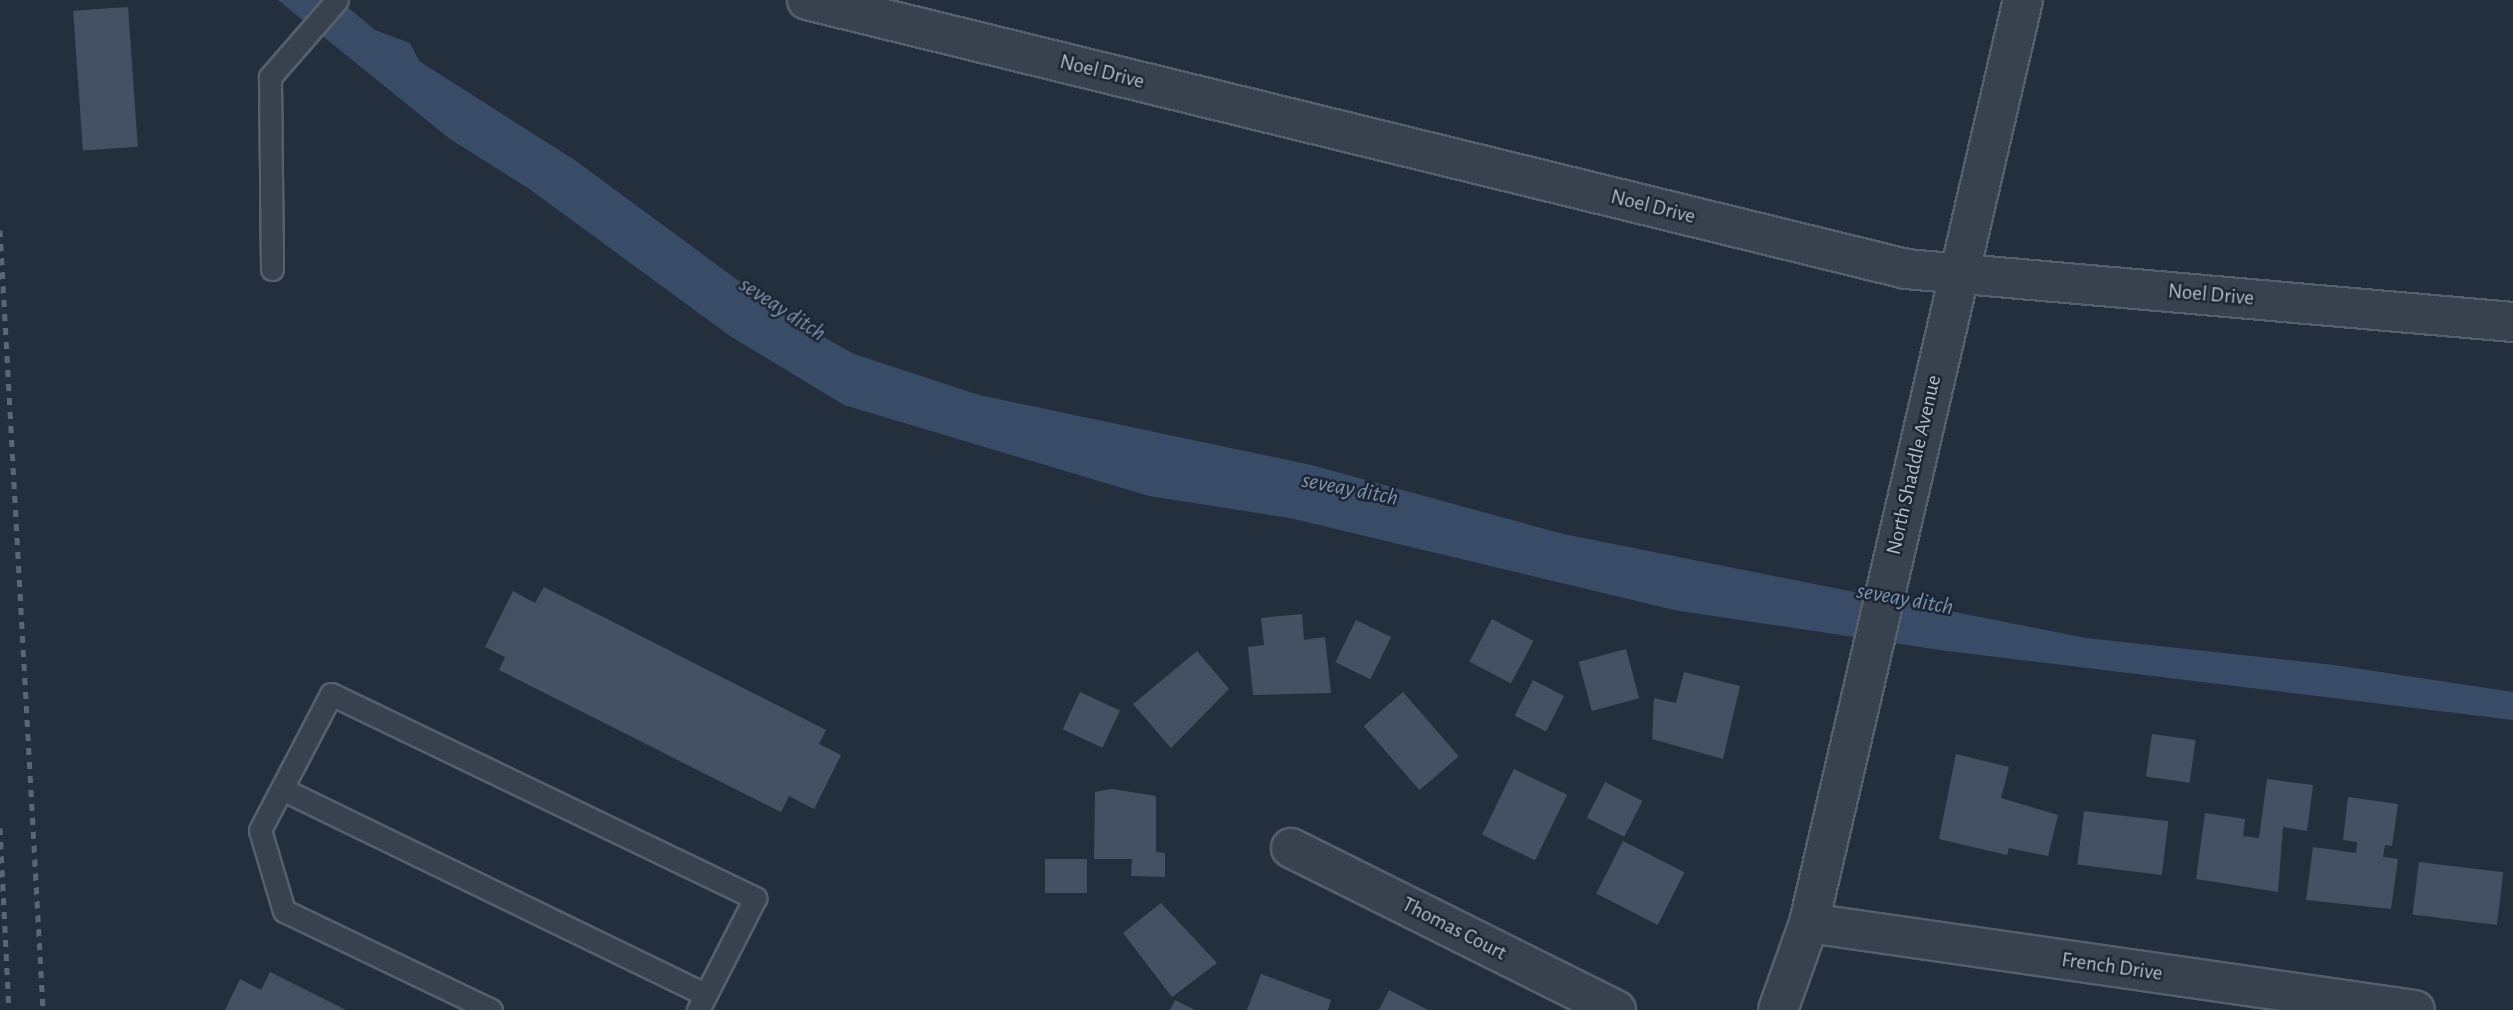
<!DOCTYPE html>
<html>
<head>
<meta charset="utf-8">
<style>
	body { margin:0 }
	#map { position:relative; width:2513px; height:1010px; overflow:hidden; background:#242f3e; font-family:"Alegreya Sans",sans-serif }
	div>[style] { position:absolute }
	.water>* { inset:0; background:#394c67 }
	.building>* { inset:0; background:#455162; transform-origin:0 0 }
	.roads { filter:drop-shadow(2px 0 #565f6c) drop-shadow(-2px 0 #565f6c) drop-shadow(0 2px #565f6c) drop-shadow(0 -2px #565f6c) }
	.service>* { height:21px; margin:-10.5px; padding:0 10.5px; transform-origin:10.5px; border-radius:10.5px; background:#38414e }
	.minor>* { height:38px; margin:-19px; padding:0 19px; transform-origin:19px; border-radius:19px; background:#38414e }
	.rail>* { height:5px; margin-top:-2.5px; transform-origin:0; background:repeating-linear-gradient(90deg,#5a6575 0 7px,transparent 0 14px) }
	span { translate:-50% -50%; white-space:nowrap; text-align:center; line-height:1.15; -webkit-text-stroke:5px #1d2633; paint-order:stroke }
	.street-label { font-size:21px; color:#b4bcc9 }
	.water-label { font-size:23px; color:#7c92b1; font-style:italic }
</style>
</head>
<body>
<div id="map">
	<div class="water">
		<i style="clip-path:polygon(278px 0,339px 0,375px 30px,410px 43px,419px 61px,576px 161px,789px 318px,854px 354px,979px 395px,1311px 465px,1563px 534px,2086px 638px,2334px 665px,2513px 692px,2513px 720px,1947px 651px,1674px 610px,1290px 518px,1149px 496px,844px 405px,730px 336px,528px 188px,450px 139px)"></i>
	</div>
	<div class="building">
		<i style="left:128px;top:7px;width:140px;height:55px;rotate:86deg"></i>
		<i style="clip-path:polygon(544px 587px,826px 730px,819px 744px,841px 755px,814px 809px,789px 796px,781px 812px,499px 670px,505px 657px,485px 647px,513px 591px,535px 603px)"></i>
		<i style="clip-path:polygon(1302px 614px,1304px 640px,1325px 637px,1331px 693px,1253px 695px,1248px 647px,1264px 645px,1261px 618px)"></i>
		<i style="left:1492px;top:619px;width:47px;height:48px;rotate:28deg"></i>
		<i style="left:1356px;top:620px;width:39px;height:47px;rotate:26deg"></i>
		<i style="left:1626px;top:649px;width:51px;height:49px;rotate:75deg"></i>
		<i style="clip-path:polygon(1197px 651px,1229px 689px,1171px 748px,1133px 704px)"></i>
		<i style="clip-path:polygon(1684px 672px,1740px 686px,1723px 759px,1652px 739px,1654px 698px,1676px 703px)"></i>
		<i style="left:1533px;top:680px;width:35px;height:40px;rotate:27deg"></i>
		<i style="left:1080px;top:692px;width:44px;height:41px;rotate:25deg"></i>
		<i style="left:1403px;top:692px;width:85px;height:52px;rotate:49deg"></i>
		<i style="left:2152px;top:734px;width:44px;height:43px;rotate:8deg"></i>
		<i style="clip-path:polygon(1956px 754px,2009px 767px,2001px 798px,2058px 815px,2048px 856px,2009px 848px,2007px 855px,1939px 839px)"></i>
		<i style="left:1514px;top:769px;width:59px;height:73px;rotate:26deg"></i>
		<i style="clip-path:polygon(2267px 779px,2313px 785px,2307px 831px,2283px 827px,2278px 892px,2196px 879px,2205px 813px,2245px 819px,2243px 836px,2259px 838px)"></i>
		<i style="left:1605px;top:782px;width:42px;height:40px;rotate:27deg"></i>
		<i style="clip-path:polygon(1112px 789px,1156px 796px,1156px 852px,1165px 853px,1165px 877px,1131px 876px,1132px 859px,1094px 859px,1095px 792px)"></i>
		<i style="clip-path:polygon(2348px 797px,2398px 804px,2392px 846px,2385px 845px,2383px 857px,2398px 859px,2391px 909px,2306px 900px,2313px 847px,2356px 853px,2357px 842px,2343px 840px)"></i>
		<i style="left:2084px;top:811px;width:85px;height:54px;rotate:7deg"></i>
		<i style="left:1623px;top:841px;width:69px;height:59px;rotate:27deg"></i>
		<i style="left:1045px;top:859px;width:42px;height:34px"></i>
		<i style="left:2419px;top:862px;width:85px;height:53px;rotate:7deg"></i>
		<i style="clip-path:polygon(1161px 903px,1217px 963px,1172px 997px,1123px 933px)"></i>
		<i style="clip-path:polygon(270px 972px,346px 1010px,225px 1010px,240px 979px,261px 990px)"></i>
		<i style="clip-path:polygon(1261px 974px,1331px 1000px,1328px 1010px,1247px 1010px)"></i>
		<i style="clip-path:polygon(1389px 990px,1428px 1010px,1379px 1010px)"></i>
		<i style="clip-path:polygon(1175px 1000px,1195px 1010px,1170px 1010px)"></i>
	</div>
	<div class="roads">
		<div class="service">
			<i style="left:272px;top:269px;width:192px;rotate:-90.6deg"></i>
			<i style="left:270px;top:77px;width:102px;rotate:-49deg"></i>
			<i style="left:282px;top:789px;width:470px;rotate:25.9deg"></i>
			<i style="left:491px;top:1010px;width:229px;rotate:-154.4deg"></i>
			<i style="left:284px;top:911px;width:84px;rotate:-106.5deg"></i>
			<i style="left:260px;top:830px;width:153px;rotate:-62.4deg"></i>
			<i style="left:331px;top:694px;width:471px;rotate:25.7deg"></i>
			<i style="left:755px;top:898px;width:126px;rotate:117deg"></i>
		</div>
		<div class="minor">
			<i style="left:807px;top:0;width:1131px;rotate:13.75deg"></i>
			<i style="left:1906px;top:269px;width:609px;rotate:4.99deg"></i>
			<i style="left:1291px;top:848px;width:363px;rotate:26.5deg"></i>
			<i style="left:1809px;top:923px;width:612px;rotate:8.17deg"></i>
			<i style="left:1778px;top:1010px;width:92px;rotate:-70.4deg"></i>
			<i style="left:1809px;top:923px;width:947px;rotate:-76.95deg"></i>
		</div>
	</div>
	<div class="rail">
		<i style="left:0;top:230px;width:781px;rotate:86.84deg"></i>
		<i style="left:0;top:828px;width:182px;rotate:87.2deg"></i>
	</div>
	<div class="street-label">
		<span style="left:1102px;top:72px;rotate:14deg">Noel Drive</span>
		<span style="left:1653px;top:207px;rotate:14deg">Noel Drive</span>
		<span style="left:2211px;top:295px;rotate:5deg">Noel Drive</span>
		<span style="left:1914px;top:465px;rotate:-77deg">North Shaddle Avenue</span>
		<span style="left:1454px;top:929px;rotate:27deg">Thomas Court</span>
		<span style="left:2112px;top:967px;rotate:8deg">French Drive</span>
	</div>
	<div class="water-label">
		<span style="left:782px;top:310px;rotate:33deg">seveay ditch</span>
		<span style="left:1350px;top:490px;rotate:11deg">seveay ditch</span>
		<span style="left:1905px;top:600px;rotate:10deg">seveay ditch</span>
	</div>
</div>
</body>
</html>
